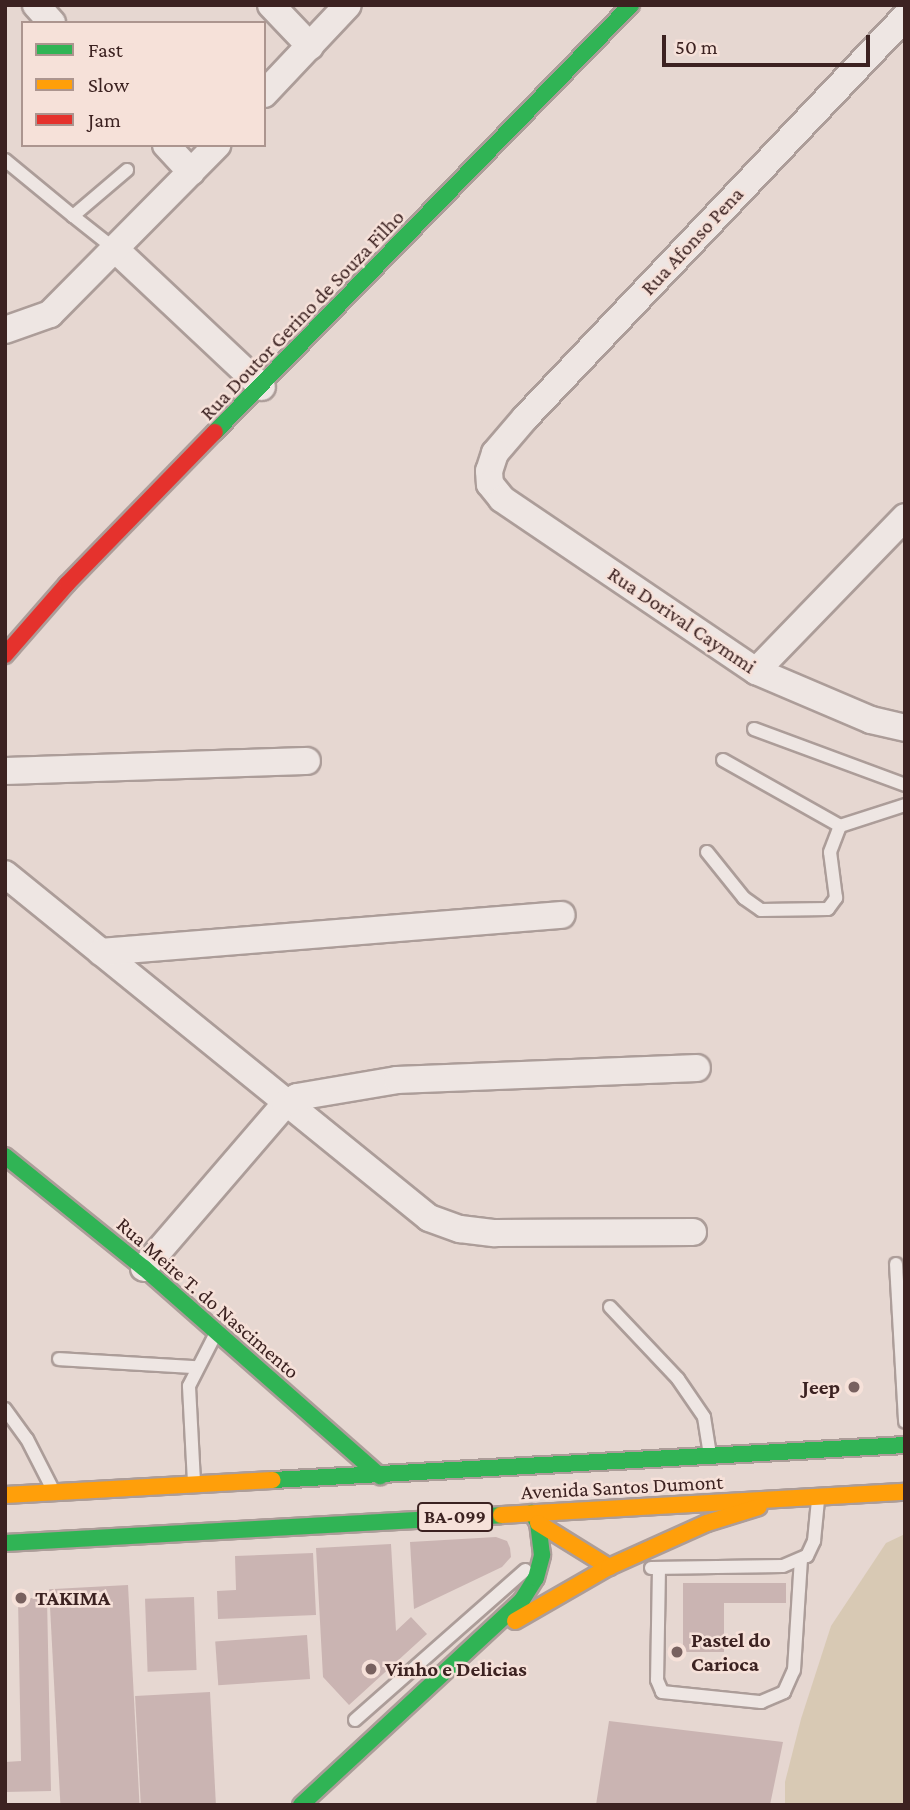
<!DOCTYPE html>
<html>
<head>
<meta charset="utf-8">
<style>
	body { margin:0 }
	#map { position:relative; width:910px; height:1810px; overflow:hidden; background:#e6d7d1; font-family:"Crimson Pro",serif }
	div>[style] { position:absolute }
	.green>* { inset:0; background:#d8c9b4 }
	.building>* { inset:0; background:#cab4b2; transform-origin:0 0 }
	.roads { filter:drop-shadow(2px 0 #ac9d99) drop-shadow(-2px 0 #ac9d99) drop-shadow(0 2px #ac9d99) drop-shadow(0 -2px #ac9d99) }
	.lane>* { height:12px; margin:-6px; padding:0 6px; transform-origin:6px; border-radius:6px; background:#eee6e3 }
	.street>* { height:26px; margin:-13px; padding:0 13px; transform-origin:13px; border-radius:13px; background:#eee6e3 }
	.fast>* { height:16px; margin:-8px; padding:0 8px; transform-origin:8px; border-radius:8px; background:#30b455 }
	.slow>* { height:16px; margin:-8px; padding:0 8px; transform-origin:8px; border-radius:8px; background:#ff9f0a }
	.jam>* { height:16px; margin:-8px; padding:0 8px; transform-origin:8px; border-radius:8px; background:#e5322d }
	.dots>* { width:19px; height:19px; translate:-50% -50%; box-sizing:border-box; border:4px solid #f6e1d9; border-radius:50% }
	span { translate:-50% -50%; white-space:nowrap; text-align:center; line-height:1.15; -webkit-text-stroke:5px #f6e1d9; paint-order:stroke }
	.shield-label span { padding:2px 5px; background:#f6e1d9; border:2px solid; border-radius:5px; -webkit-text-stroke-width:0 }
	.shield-label { font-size:19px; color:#3c2221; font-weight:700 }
	.street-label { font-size:21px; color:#3c2221 }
	.poi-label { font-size:21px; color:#3c2221; font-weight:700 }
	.right { translate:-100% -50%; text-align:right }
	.left { translate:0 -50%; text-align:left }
	.frame { position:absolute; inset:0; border:7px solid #3c2221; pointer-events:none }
	.legend { position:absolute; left:21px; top:21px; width:245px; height:126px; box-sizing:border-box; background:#f6e1d9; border:2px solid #ac958f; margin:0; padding:9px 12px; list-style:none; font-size:21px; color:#3c2221 }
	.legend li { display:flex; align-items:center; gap:14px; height:35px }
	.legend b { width:35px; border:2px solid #ac958f }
	.scale { position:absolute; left:662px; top:35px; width:208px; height:32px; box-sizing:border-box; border:4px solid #3c2221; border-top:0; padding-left:9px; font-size:21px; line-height:24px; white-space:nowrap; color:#3c2221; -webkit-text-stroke:5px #f6e1d9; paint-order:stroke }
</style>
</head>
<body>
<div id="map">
	<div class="green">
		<i style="clip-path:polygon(905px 1534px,905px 1805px,785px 1805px,785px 1782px,801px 1719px,831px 1626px,886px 1543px)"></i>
	</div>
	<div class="building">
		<i style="clip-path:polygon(496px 1537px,507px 1541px,510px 1548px,511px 1557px,502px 1567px,414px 1609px,410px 1542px)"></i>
		<i style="clip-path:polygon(391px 1544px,396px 1631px,411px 1617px,427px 1634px,349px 1705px,323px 1677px,316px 1548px)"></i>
		<i style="clip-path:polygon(313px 1553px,316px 1615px,218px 1619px,217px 1591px,236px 1590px,235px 1556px)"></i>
		<i style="clip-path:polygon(683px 1583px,786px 1583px,786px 1603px,724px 1603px,724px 1652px,683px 1652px)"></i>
		<i style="left:128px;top:1585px;width:220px;height:79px;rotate:87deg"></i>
		<i style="left:194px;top:1597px;width:73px;height:49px;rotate:88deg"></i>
		<i style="clip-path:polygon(18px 1598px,47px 1598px,51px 1791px,5px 1792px,5px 1762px,21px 1761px)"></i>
		<i style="left:307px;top:1635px;width:44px;height:92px;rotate:86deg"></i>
		<i style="left:210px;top:1692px;width:113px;height:75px;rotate:87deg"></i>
		<i style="clip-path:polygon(609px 1721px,783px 1742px,770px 1805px,596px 1805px)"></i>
	</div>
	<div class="roads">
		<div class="lane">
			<i style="left:5px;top:160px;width:88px;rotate:39.5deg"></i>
			<i style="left:116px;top:250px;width:55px;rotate:-141.7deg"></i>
			<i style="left:73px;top:216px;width:71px;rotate:-40.4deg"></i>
			<i style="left:754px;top:729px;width:161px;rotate:20.3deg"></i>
			<i style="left:723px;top:760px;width:134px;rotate:29.4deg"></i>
			<i style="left:707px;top:852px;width:59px;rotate:51.2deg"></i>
			<i style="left:744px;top:898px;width:21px;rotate:35deg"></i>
			<i style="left:761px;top:910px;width:67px;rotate:-0.9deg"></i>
			<i style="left:828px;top:909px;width:14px;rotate:-54deg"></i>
			<i style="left:836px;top:898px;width:46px;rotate:-97.4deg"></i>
			<i style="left:830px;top:852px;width:28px;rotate:-69deg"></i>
			<i style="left:840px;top:826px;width:68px;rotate:-17.9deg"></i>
			<i style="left:896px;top:1264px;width:158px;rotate:86.7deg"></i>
			<i style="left:610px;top:1307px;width:99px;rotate:46.6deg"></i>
			<i style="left:678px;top:1379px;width:46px;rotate:55.6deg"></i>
			<i style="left:704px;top:1417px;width:36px;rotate:81deg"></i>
			<i style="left:59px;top:1359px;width:136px;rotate:3.4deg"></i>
			<i style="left:5px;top:1409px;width:37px;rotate:54deg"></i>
			<i style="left:27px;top:1439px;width:53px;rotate:62.9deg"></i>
			<i style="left:194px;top:1482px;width:96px;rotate:-93deg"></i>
			<i style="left:189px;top:1386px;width:57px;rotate:-63deg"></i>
			<i style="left:651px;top:1568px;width:132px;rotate:-0.9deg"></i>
			<i style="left:783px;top:1566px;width:26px;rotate:-23deg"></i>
			<i style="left:807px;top:1556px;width:17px;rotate:-65deg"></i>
			<i style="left:814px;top:1541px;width:41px;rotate:-84.4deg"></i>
			<i style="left:659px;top:1568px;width:112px;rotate:91deg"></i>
			<i style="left:657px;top:1680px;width:13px;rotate:67deg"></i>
			<i style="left:662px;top:1692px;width:100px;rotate:5.8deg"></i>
			<i style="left:761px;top:1702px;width:25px;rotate:-23deg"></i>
			<i style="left:784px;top:1692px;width:24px;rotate:-66deg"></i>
			<i style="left:794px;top:1670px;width:111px;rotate:-86.4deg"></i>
			<i style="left:355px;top:1720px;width:227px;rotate:-41.4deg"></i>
		</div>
		<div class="street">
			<i style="left:36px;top:5px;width:24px;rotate:48deg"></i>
			<i style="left:271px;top:5px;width:57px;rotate:46.4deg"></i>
			<i style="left:905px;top:17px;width:552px;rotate:133.46deg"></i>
			<i style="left:525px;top:418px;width:46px;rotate:130.6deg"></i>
			<i style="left:495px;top:453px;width:19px;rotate:108deg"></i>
			<i style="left:489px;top:471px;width:13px;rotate:86deg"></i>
			<i style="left:490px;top:484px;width:19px;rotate:51deg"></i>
			<i style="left:502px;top:499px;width:307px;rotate:34.1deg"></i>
			<i style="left:756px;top:671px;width:125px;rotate:23.1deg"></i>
			<i style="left:871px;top:720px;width:35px;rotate:13deg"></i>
			<i style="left:264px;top:94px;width:122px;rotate:-46.7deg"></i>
			<i style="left:166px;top:145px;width:37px;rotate:47deg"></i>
			<i style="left:116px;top:250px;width:200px;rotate:43.2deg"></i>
			<i style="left:5px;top:330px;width:48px;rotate:-19.6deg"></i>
			<i style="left:50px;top:314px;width:238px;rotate:-45.3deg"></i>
			<i style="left:756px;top:671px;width:214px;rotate:-45.9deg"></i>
			<i style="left:5px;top:771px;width:302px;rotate:-1.9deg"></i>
			<i style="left:5px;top:874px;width:546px;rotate:39.05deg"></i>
			<i style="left:429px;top:1218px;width:33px;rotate:20deg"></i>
			<i style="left:460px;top:1229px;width:35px;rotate:7deg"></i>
			<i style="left:495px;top:1233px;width:198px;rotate:-0.3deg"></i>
			<i style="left:101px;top:952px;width:462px;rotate:-4.6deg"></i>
			<i style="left:144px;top:1268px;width:216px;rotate:-49.3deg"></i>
			<i style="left:285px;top:1104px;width:14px;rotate:-30deg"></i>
			<i style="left:297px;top:1097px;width:101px;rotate:-9.6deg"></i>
			<i style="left:397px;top:1080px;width:300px;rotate:-2.3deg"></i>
		</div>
		<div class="fast">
			<i style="left:215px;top:432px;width:596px;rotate:-45.75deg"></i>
			<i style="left:5px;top:1156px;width:179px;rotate:38.9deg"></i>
			<i style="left:144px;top:1268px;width:315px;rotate:41.4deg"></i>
			<i style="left:273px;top:1480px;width:633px;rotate:-3.17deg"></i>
			<i style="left:5px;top:1543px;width:497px;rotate:-3.2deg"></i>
			<i style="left:301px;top:1805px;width:301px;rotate:-42.8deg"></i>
			<i style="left:522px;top:1600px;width:26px;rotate:-58deg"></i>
			<i style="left:536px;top:1578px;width:24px;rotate:-75deg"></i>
			<i style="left:542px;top:1555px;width:32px;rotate:-97deg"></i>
			<i style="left:538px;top:1523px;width:12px;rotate:-121deg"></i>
		</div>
		<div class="slow">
			<i style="left:5px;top:1495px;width:268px;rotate:-3.2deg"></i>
			<i style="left:501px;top:1515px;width:405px;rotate:-3.3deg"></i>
			<i style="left:538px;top:1523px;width:84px;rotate:31.8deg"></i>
			<i style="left:515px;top:1621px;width:108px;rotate:-29.9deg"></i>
			<i style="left:609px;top:1567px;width:107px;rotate:-24.2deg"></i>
			<i style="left:707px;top:1523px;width:54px;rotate:-17.1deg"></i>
		</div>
		<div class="jam">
			<i style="left:5px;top:655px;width:94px;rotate:-48.9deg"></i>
			<i style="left:67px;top:584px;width:212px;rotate:-45.8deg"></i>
		</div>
	</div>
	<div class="dots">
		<i style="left:854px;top:1387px;background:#78615f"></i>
		<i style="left:21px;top:1598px;background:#78615f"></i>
		<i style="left:677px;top:1652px;background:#78615f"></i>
		<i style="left:371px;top:1669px;background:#78615f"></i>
	</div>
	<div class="shield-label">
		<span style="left:455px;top:1517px">BA-099</span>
	</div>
	<div class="street-label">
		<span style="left:692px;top:241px;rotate:-47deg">Rua Afonso Pena</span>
		<span style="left:302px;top:315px;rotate:-46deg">Rua Doutor Gerino de Souza Filho</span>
		<span style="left:682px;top:620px;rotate:34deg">Rua Dorival Caymmi</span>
		<span style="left:208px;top:1298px;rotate:41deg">Rua Meire T. do Nascimento</span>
		<span style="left:622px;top:1487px;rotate:-3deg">Avenida Santos Dumont</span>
	</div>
	<div class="poi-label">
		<span class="right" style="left:840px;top:1387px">Jeep</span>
		<span class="left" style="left:35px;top:1598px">TAKIMA</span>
		<span class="left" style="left:691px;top:1652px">Pastel do<br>Carioca</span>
		<span class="left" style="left:385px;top:1669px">Vinho e Delicias</span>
	</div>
	<div class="frame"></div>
	<ul class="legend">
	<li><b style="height:9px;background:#30b455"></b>Fast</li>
	<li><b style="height:9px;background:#ff9f0a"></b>Slow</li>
	<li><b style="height:9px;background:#e5322d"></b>Jam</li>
	</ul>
	<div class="scale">50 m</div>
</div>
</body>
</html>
